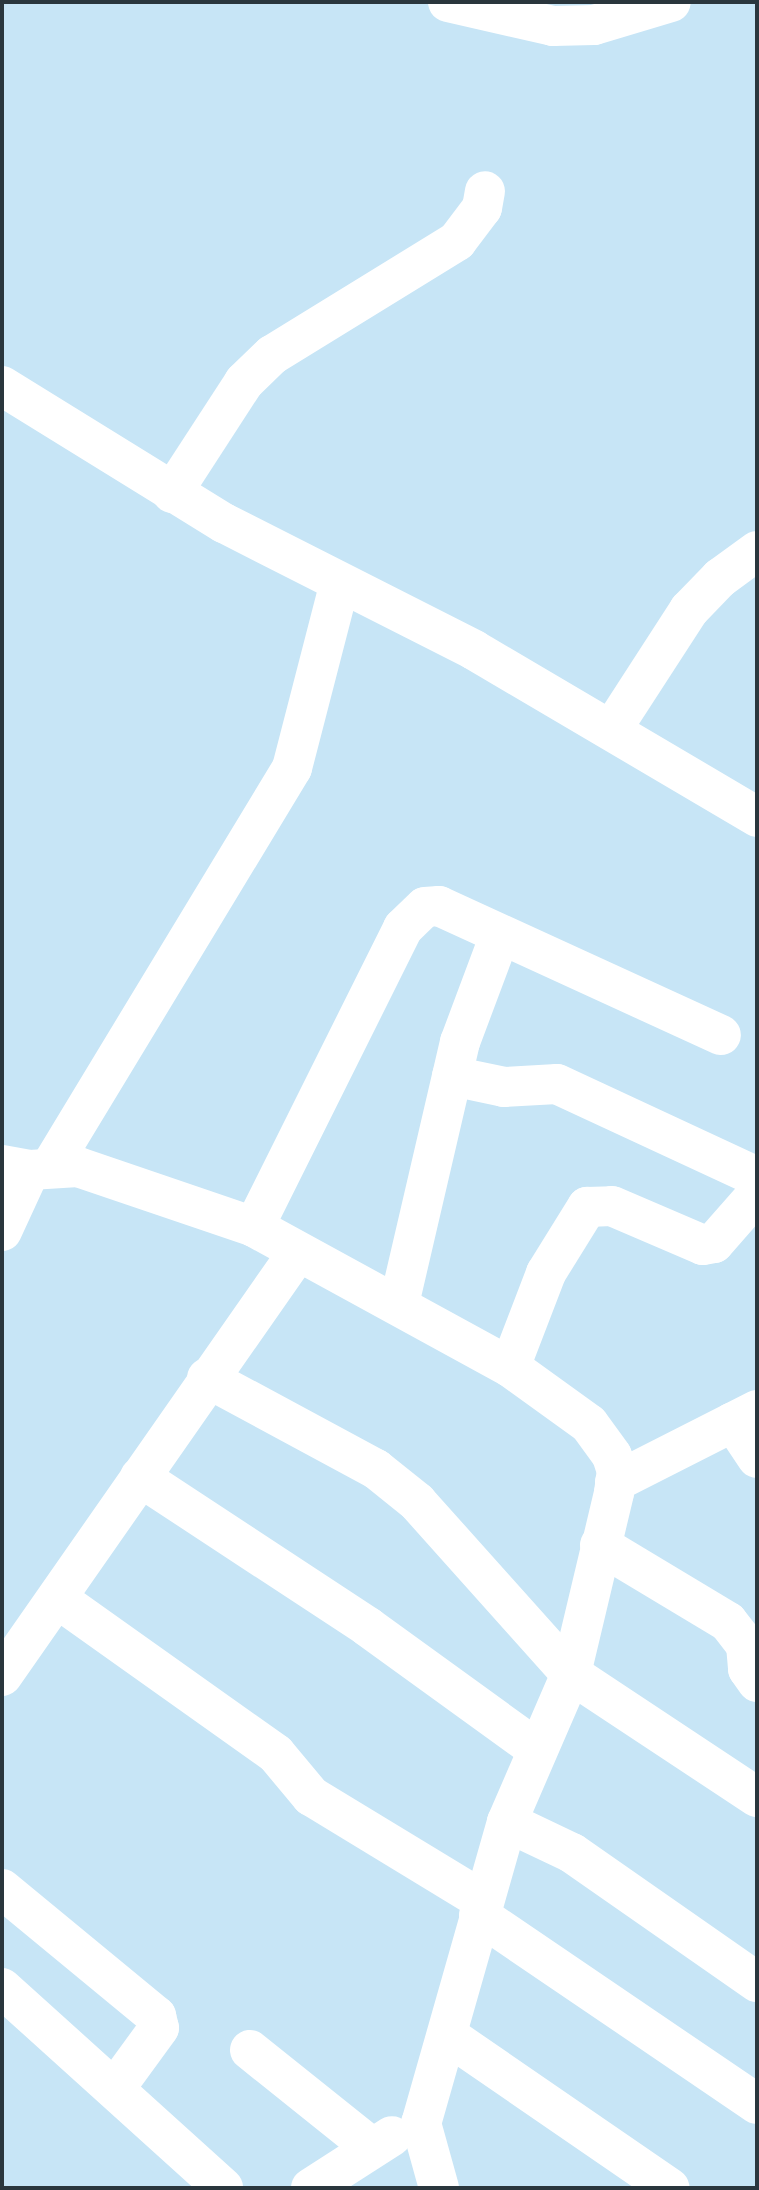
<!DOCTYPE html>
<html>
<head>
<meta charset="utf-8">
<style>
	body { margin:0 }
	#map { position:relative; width:759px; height:2190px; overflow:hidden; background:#c7e5f6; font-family:Jost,sans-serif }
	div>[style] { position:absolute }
	.minor>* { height:40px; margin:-20px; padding:0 20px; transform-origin:20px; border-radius:20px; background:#fff }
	span { translate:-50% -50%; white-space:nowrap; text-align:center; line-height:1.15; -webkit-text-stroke:6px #d9f1ff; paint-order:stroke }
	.frame { position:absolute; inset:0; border:4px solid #2a363d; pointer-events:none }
</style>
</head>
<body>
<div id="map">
	<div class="minor">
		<i style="left:448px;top:2px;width:108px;rotate:12.9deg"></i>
		<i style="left:553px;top:26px;width:41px;rotate:-1.4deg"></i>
		<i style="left:594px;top:25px;width:80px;rotate:-16.6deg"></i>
		<i style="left:2px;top:386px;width:261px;rotate:31.7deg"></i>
		<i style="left:224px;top:523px;width:280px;rotate:26.9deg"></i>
		<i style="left:474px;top:650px;width:329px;rotate:30.5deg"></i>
		<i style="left:172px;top:493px;width:132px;rotate:-57deg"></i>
		<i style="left:244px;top:382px;width:39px;rotate:-44deg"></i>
		<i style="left:272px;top:355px;width:217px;rotate:-31.6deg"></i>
		<i style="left:457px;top:241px;width:41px;rotate:-52.9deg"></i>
		<i style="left:482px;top:208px;width:17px;rotate:-80deg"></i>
		<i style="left:612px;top:729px;width:142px;rotate:-57.1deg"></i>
		<i style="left:689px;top:610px;width:45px;rotate:-45.9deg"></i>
		<i style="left:720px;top:578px;width:46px;rotate:-36.1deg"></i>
		<i style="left:452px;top:1076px;width:53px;rotate:11.9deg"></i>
		<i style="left:504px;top:1087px;width:53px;rotate:-3.2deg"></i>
		<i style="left:557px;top:1084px;width:221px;rotate:24.9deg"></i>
		<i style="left:2px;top:1165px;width:28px;rotate:10deg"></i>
		<i style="left:30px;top:1170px;width:48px;rotate:-3.6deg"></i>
		<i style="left:78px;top:1167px;width:186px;rotate:18.8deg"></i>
		<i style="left:254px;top:1227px;width:292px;rotate:28.7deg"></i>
		<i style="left:510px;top:1367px;width:97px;rotate:35.8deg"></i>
		<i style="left:589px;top:1424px;width:39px;rotate:54deg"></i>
		<i style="left:612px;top:1456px;width:16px;rotate:72deg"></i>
		<i style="left:617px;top:1471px;width:22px;rotate:98deg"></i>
		<i style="left:614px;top:1493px;width:186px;rotate:103.4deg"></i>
		<i style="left:571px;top:1674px;width:161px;rotate:113.4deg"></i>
		<i style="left:507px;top:1822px;width:313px;rotate:105.9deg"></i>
		<i style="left:421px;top:2123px;width:67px;rotate:74.5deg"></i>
		<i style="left:51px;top:1166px;width:465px;rotate:-58.8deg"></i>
		<i style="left:292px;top:768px;width:191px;rotate:-75.5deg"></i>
		<i style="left:254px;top:1227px;width:334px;rotate:-63.5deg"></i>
		<i style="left:403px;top:928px;width:30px;rotate:-44deg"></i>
		<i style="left:425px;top:907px;width:14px;rotate:-4deg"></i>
		<i style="left:439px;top:906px;width:310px;rotate:24.6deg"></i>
		<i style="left:2px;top:1231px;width:67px;rotate:-65.3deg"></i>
		<i style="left:399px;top:1304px;width:269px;rotate:-76.9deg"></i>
		<i style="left:460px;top:1042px;width:114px;rotate:-69.5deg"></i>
		<i style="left:510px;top:1367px;width:101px;rotate:-69deg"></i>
		<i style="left:546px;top:1273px;width:78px;rotate:-58.2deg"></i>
		<i style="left:587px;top:1207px;width:25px;rotate:-2deg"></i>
		<i style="left:612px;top:1206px;width:99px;rotate:23.2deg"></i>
		<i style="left:703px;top:1245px;width:11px;rotate:-10deg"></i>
		<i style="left:714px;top:1243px;width:65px;rotate:-48.7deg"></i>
		<i style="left:207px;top:1378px;width:192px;rotate:28.3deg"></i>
		<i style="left:376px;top:1469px;width:53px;rotate:38.8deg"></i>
		<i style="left:417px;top:1502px;width:231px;rotate:48.2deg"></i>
		<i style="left:571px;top:1674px;width:223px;rotate:33.5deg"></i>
		<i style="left:733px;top:1422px;width:43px;rotate:56.3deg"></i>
		<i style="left:140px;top:1477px;width:273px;rotate:33.3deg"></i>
		<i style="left:368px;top:1627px;width:206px;rotate:35.9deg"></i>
		<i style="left:615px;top:1482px;width:159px;rotate:-26.9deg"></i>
		<i style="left:600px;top:1545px;width:149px;rotate:31deg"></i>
		<i style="left:728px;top:1622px;width:29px;rotate:52deg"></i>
		<i style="left:746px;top:1645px;width:24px;rotate:85deg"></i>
		<i style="left:748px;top:1669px;width:16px;rotate:55deg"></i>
		<i style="left:58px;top:1599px;width:267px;rotate:35.4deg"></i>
		<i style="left:276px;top:1754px;width:55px;rotate:50.2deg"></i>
		<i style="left:311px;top:1796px;width:200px;rotate:31.3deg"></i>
		<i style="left:2px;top:1676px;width:517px;rotate:-55.08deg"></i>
		<i style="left:507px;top:1822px;width:72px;rotate:25.5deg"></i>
		<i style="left:572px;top:1853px;width:226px;rotate:34.9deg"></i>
		<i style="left:2px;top:1889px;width:200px;rotate:39.5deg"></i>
		<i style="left:156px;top:2016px;width:12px;rotate:76deg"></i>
		<i style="left:159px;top:2028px;width:73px;rotate:126.1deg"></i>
		<i style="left:479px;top:1915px;width:336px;rotate:34.2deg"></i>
		<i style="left:2px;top:1988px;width:298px;rotate:42.1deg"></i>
		<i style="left:447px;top:2035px;width:270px;rotate:34.5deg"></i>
		<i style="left:250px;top:2050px;width:155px;rotate:38.7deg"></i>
		<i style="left:311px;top:2188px;width:96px;rotate:-32.7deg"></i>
	</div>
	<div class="frame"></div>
</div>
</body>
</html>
